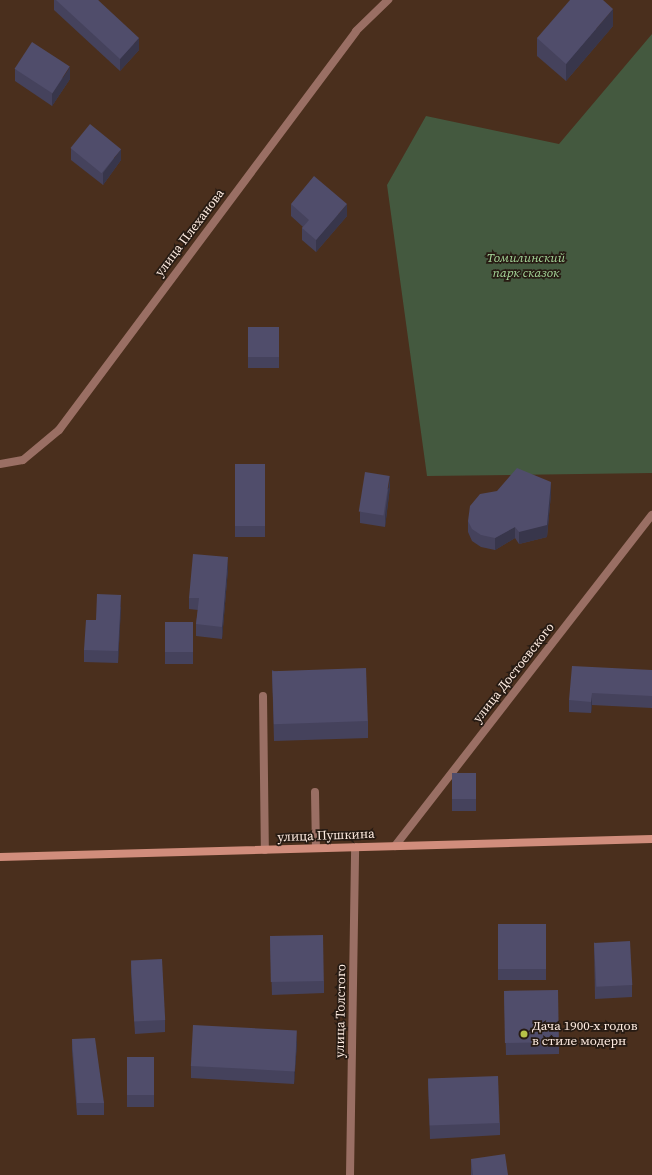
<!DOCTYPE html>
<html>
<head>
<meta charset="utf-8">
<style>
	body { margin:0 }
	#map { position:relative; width:652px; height:1175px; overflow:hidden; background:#4a2f1d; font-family:"Source Serif 4",serif }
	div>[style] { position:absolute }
	.green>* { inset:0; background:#44593f }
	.lane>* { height:8px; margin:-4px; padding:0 4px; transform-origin:4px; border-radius:4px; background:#9a6f64 }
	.street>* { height:8px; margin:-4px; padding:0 4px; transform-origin:4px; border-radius:4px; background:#9a6f64 }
	.secondary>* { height:8px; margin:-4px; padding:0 4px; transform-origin:4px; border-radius:4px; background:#d18d7c }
	.wall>* { inset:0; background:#45425c; transform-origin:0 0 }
	.shaded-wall>* { inset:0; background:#38364b }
	.building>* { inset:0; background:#504d6b; transform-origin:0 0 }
	.dots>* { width:11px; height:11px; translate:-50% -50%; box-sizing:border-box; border:2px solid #271b13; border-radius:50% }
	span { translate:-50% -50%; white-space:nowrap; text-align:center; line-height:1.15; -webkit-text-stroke:3.5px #271b13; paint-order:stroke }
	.street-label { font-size:13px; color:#ffece1 }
	.park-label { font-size:13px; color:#a6d89b; font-style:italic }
	.poi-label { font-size:13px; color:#ffece1 }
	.left { translate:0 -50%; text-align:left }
</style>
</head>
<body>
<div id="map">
	<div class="green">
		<i style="clip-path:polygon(652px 34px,652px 473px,427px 476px,387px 185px,426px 116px,559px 144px)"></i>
	</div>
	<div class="lane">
		<i style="left:263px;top:696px;width:154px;rotate:89.3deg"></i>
		<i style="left:315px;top:792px;width:56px;rotate:89deg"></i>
	</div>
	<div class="street">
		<i style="left:0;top:464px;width:23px;rotate:-10deg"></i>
		<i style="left:23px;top:460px;width:47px;rotate:-39.8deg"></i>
		<i style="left:59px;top:430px;width:497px;rotate:-53.3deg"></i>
		<i style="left:356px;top:31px;width:45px;rotate:-44.1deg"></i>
		<i style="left:395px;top:846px;width:419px;rotate:-52.2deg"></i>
		<i style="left:350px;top:1175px;width:328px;rotate:-89.1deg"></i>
	</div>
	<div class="secondary">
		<i style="left:0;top:857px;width:652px;rotate:-1.58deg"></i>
	</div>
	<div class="wall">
		<i style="clip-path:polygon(54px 0,98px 0,139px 50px,120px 71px,54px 10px)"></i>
		<i style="clip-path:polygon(613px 26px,566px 81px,537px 56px,537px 38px)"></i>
		<i style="clip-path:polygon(15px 69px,70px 79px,52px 106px,15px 81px)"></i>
		<i style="clip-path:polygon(71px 148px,121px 160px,103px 185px,71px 160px)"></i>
		<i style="clip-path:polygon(291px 204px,347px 216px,316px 252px,302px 240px,302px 228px,303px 227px,291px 216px)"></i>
		<i style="left:248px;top:327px;width:31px;height:41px"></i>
		<i style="left:235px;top:464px;width:30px;height:73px"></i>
		<i style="clip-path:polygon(390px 487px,385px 527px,360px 523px,360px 512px)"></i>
		<i style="clip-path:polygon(551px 494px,547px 537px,519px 544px,515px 538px,495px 550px,481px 547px,472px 541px,468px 532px,468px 521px)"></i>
		<i style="clip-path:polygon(228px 569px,222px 639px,196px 636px,196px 624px,198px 610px,189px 609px,189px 598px)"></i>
		<i style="clip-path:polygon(121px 607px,118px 663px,84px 662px,84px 650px,96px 620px)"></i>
		<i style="left:165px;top:622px;width:28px;height:42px"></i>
		<i style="clip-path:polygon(272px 670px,368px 721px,368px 738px,274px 741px)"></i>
		<i style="clip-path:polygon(652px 670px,652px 708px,592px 705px,591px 713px,569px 712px,569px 700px)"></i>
		<i style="left:452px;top:773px;width:24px;height:38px"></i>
		<i style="left:546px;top:924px;width:56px;height:48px;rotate:90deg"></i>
		<i style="clip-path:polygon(270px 937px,324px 981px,324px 993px,272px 995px)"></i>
		<i style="clip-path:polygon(594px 942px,632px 985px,632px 997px,595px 999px)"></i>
		<i style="clip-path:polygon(131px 961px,165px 1020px,165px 1032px,135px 1034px,131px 973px)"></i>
		<i style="clip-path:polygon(504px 991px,559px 1042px,559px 1054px,506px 1055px)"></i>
		<i style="clip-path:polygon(72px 1039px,104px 1103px,104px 1115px,77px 1115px,72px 1050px)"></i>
		<i style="clip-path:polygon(297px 1043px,294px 1084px,191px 1078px,191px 1066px)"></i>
		<i style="left:127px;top:1057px;width:27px;height:50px"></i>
		<i style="clip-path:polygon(428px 1080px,500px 1123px,500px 1135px,430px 1139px)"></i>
		<i style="clip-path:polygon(471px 1159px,508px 1175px,471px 1175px)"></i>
	</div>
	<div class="shaded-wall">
		<i style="clip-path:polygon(613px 9px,613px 26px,566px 81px,566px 64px)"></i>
		<i style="clip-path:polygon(139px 38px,139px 50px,120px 71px,120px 59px)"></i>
		<i style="clip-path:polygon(70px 67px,70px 79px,52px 106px,52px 94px)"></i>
		<i style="clip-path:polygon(121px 149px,121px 160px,103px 185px,103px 173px)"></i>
		<i style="clip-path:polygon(347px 204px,347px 216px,316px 252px,316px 240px)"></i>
		<i style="clip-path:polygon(390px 476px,390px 487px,385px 527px,385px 515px)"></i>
		<i style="clip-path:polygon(551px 482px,551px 494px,547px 537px,519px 544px,519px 532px)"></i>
		<i style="clip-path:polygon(515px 527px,515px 538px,495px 550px,495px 538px)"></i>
		<i style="clip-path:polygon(228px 557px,228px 569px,222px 639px,222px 627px)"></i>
		<i style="clip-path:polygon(121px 595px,121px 607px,118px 663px,118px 651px)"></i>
		<i style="clip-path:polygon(592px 693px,592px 705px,591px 713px,591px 702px)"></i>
		<i style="clip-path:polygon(297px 1031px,297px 1043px,294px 1084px,294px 1072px)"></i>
	</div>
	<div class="building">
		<i style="clip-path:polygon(56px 0,98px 0,139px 38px,120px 59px)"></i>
		<i style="clip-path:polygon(570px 0,603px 0,613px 9px,566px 64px,537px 38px)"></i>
		<i style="left:32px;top:42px;width:45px;height:32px;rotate:33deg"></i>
		<i style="left:90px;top:124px;width:40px;height:31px;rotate:39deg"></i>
		<i style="clip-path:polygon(314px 176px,347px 204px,316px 240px,302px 228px,309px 220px,291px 204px)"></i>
		<i style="left:248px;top:327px;width:31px;height:30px"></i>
		<i style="left:235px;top:464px;width:30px;height:62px"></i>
		<i style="clip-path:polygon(517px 468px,551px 482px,547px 525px,519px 532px,515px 527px,495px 538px,481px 535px,472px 529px,468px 521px,470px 506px,480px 494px,497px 491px)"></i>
		<i style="left:365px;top:472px;width:25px;height:40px;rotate:9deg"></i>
		<i style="clip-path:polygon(193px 554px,228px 557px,222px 627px,196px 624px,199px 598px,189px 598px)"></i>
		<i style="clip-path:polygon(97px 594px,121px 595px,118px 651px,84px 650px,86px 620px,96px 620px)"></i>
		<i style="left:165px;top:622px;width:28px;height:30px"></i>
		<i style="clip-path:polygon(572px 666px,652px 670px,652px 696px,592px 693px,591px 702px,569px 700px)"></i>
		<i style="left:366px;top:668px;width:53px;height:94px;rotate:88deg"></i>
		<i style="left:452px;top:773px;width:24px;height:26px"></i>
		<i style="left:546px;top:924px;width:45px;height:48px;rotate:90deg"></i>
		<i style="left:323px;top:935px;width:46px;height:53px;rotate:89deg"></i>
		<i style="left:630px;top:941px;width:44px;height:36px;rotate:87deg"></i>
		<i style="left:162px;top:959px;width:61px;height:31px;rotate:87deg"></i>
		<i style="left:558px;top:990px;width:52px;height:54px;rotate:89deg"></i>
		<i style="left:193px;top:1025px;width:104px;height:41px;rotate:3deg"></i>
		<i style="clip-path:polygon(95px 1038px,104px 1103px,77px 1103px,72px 1039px)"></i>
		<i style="left:127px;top:1057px;width:27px;height:38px"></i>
		<i style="left:498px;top:1076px;width:47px;height:70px;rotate:88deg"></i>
		<i style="clip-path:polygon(505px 1154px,508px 1175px,473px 1175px,471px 1159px)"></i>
	</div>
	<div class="dots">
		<i style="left:524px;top:1034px;background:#b6c148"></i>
	</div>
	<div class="street-label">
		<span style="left:190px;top:233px;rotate:-53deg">улица Плеханова</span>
		<span style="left:514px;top:673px;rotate:-52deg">улица Достоевского</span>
		<span style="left:326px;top:836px;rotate:-2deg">улица Пушкина</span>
		<span style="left:341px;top:1011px;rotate:-89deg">улица Толстого</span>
	</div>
	<div class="park-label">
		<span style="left:526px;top:266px">Томилинский<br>парк сказок</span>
	</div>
	<div class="poi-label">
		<span class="left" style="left:532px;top:1034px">Дача 1900-х годов<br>в стиле модерн</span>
	</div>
</div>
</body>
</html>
